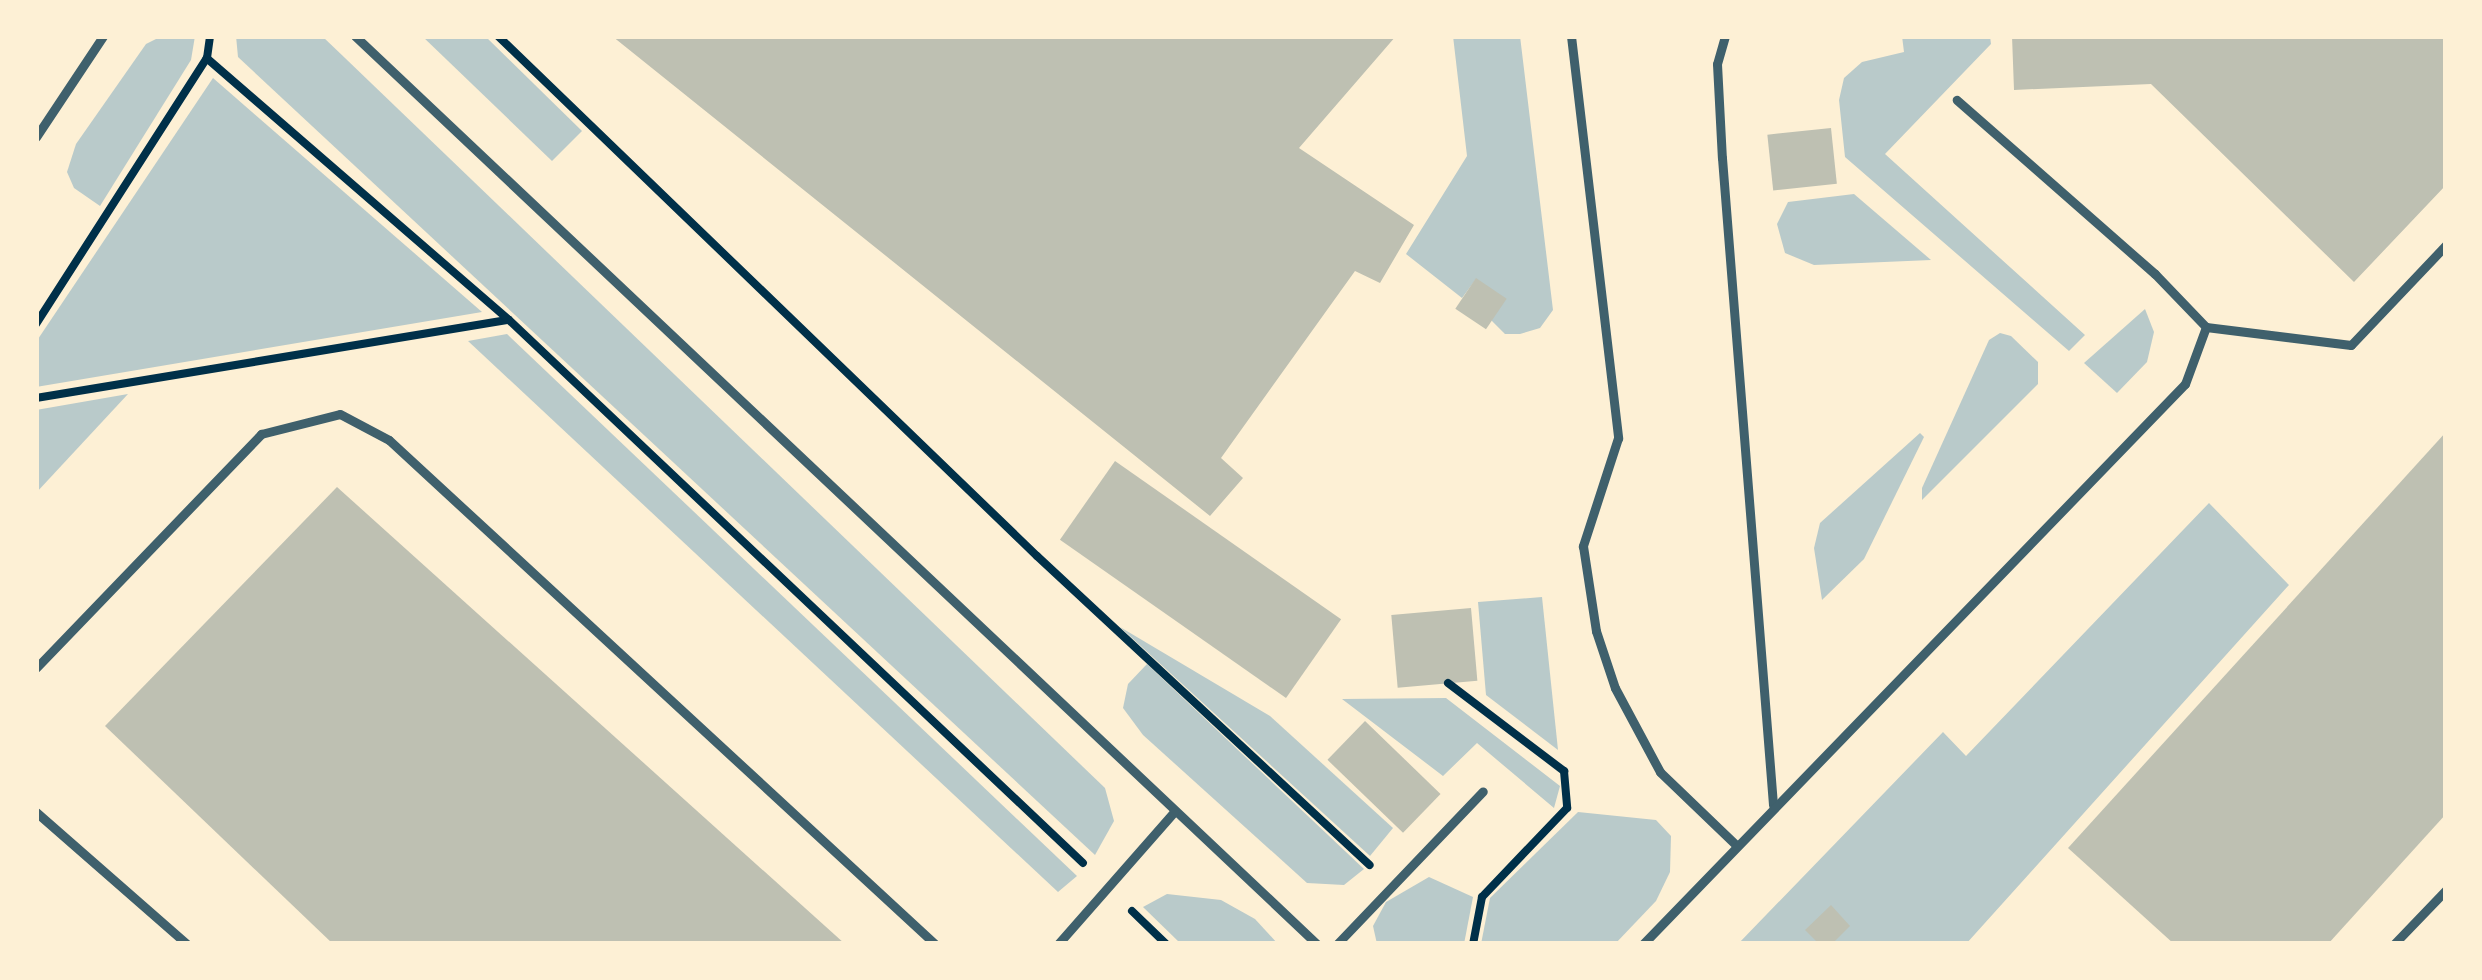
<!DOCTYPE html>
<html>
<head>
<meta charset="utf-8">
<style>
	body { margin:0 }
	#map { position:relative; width:2482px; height:980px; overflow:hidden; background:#fdf0d5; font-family:Barlow,sans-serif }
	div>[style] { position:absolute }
	.green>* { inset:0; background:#b9caca }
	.building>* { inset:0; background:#bec0b2; transform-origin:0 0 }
	.path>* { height:8px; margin:-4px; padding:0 4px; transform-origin:4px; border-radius:4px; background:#003049 }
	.service>* { height:9px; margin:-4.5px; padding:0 4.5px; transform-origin:4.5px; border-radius:4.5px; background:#3f606c }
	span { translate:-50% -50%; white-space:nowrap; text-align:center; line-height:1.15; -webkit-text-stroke:10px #fdf0d5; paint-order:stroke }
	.frame { position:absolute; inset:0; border:39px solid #fdf0d5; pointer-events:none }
</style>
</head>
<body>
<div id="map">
	<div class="green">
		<i style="clip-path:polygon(162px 36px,195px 36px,191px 60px,100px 206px,74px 188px,67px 172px,76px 144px,146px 44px)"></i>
		<i style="clip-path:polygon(236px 36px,322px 36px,345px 58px,1105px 788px,1114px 821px,1095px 855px,238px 57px)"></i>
		<i style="clip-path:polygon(422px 36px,485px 36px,582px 131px,552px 161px)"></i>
		<i style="clip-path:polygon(1453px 36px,1520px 36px,1553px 310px,1540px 328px,1520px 334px,1505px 334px,1492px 321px,1476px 279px,1462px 298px,1406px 254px,1467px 156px)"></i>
		<i style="clip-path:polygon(1902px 36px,1990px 36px,1991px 44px,1885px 154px,2085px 335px,2069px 351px,1845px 157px,1839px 100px,1844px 78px,1862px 62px,1904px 52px)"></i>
		<i style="clip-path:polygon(213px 78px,482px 312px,36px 387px,36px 342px)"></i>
		<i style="clip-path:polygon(1854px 194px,1931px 260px,1814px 265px,1785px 253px,1777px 224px,1788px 202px)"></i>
		<i style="clip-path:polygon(2145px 309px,2154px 332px,2147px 362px,2117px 393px,2084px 363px)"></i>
		<i style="clip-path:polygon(2000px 333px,2011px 336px,2038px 362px,2038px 384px,1922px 500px,1922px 488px,1989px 340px)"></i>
		<i style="clip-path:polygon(507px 334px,1077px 876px,1058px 892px,468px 341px)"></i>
		<i style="clip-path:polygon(128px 394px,36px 493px,36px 410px)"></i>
		<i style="clip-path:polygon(1920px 433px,1924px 437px,1864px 559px,1822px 600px,1814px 548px,1820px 523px)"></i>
		<i style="clip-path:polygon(2209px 503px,2289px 585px,1966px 944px,1738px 944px,1943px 732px,1966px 756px)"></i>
		<i style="clip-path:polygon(1542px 597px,1558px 750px,1486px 695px,1478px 602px)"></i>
		<i style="clip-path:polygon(1120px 627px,1270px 716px,1393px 828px,1370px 856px)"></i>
		<i style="clip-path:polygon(1147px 664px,1364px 869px,1344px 885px,1307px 883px,1143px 735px,1123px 708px,1128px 684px)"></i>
		<i style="clip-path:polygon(1446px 698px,1560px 786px,1554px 808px,1477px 743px,1443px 776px,1342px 699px)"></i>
		<i style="clip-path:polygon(1578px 812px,1656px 820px,1671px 836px,1670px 872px,1656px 901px,1615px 944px,1481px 944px,1490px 898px)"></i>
		<i style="clip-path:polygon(1429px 877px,1473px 897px,1464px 944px,1377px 944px,1373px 926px,1386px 902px)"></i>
		<i style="clip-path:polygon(1167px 894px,1221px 900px,1255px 919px,1278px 944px,1181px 944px,1143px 907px)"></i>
	</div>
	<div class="building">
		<i style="clip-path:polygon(612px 36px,1396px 36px,1299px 148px,1414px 225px,1380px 283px,1355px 271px,1221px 458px,1243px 478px,1210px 516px)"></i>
		<i style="clip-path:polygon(2012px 36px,2446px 36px,2446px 185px,2354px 282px,2151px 84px,2014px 90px)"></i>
		<i style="left:1831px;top:128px;width:56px;height:64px;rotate:84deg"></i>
		<i style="left:1476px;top:278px;width:37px;height:37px;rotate:34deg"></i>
		<i style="clip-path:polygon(2446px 432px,2446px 814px,2328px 944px,2174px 944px,2068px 848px)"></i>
		<i style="left:1115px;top:461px;width:276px;height:96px;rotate:35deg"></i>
		<i style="clip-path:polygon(337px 487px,845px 944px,333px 944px,105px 726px)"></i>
		<i style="left:1471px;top:608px;width:73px;height:80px;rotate:85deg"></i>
		<i style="left:1365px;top:721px;width:105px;height:54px;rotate:44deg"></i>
		<i style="clip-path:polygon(1831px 905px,1850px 926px,1832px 944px,1819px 944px,1805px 930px)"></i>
	</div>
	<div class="path">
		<i style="left:498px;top:36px;width:749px;rotate:43.97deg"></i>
		<i style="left:1037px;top:556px;width:454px;rotate:42.9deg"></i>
		<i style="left:509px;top:320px;width:790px;rotate:43.41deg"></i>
		<i style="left:36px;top:324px;width:316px;rotate:-57.3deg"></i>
		<i style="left:207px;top:58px;width:22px;rotate:-82deg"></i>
		<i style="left:36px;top:398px;width:479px;rotate:-9.4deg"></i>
		<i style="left:509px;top:320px;width:400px;rotate:-139.1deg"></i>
		<i style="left:1448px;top:683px;width:146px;rotate:37.2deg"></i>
		<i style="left:1564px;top:771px;width:37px;rotate:85deg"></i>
		<i style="left:1567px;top:808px;width:123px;rotate:133.7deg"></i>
		<i style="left:1482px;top:897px;width:48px;rotate:100.8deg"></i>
		<i style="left:1132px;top:911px;width:47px;rotate:44.1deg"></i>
	</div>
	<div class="service">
		<i style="left:355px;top:36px;width:1323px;rotate:43.35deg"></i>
		<i style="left:1571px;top:36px;width:405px;rotate:83.3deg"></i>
		<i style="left:1618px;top:438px;width:114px;rotate:108deg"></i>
		<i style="left:1583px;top:546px;width:86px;rotate:81.3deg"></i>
		<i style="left:1596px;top:631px;width:60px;rotate:71.6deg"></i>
		<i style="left:1615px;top:688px;width:95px;rotate:61.8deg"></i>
		<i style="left:1660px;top:772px;width:105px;rotate:43.8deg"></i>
		<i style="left:1725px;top:36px;width:29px;rotate:106deg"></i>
		<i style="left:1717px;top:64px;width:94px;rotate:87deg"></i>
		<i style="left:1722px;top:158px;width:649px;rotate:85.49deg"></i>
		<i style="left:36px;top:137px;width:121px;rotate:-56.4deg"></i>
		<i style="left:2206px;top:327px;width:146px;rotate:7.1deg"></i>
		<i style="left:2351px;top:345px;width:138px;rotate:-46.5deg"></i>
		<i style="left:36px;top:668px;width:325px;rotate:-46.1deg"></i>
		<i style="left:261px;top:434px;width:81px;rotate:-14.2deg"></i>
		<i style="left:340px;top:414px;width:55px;rotate:28deg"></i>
		<i style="left:389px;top:440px;width:743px;rotate:42.71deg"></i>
		<i style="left:36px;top:812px;width:201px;rotate:41.2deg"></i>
		<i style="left:1058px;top:944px;width:176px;rotate:-48.7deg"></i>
		<i style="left:1337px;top:944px;width:211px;rotate:-46.3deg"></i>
		<i style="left:1643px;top:944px;width:779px;rotate:-45.94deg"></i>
		<i style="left:2185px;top:384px;width:61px;rotate:-69.8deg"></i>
		<i style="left:2206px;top:327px;width:74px;rotate:-133.9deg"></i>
		<i style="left:2155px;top:274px;width:264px;rotate:-138.7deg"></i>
		<i style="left:2394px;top:944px;width:75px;rotate:-46.1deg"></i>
	</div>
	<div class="frame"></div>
</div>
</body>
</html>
